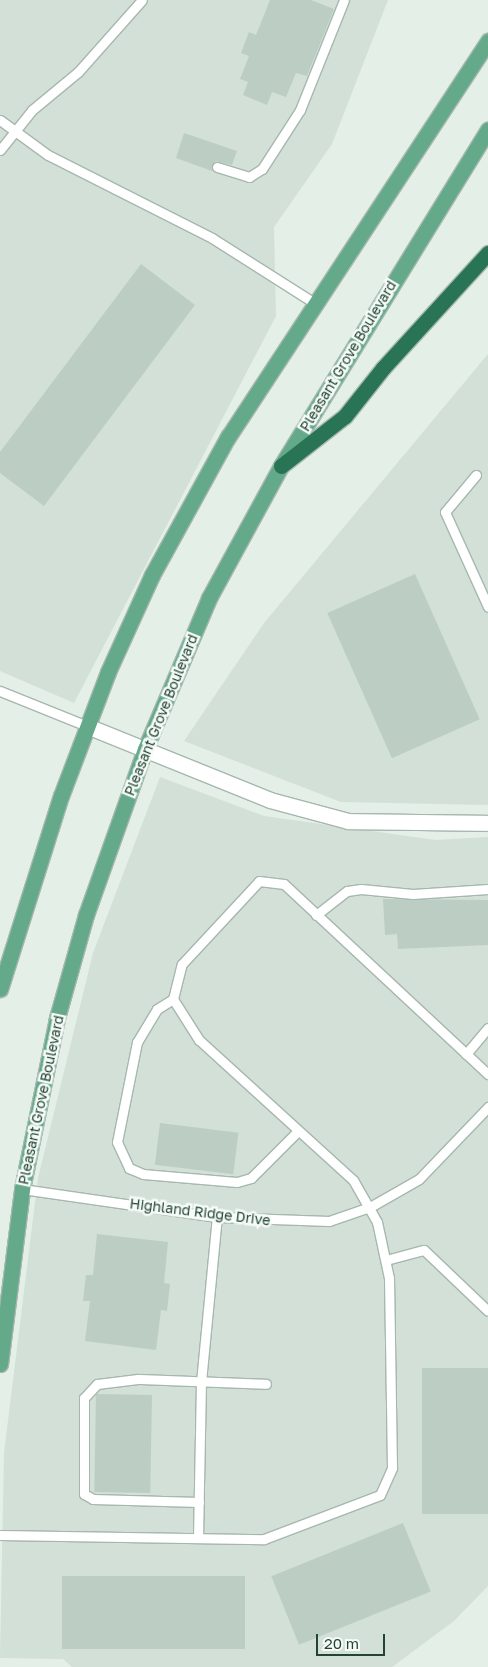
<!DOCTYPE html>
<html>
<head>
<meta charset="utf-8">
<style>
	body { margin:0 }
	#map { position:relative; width:488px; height:1667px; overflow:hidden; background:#e4efe8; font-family:"Golos Text",sans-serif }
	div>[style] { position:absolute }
	.built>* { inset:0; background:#d2e0d7 }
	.building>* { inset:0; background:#bccec3; transform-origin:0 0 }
	.roads { filter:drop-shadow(1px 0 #a6b8ae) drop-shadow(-1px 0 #a6b8ae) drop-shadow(0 1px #a6b8ae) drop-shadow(0 -1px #a6b8ae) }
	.lane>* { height:9px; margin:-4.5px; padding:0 4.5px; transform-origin:4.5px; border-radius:4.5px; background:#fff }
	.street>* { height:15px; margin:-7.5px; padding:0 7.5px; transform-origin:7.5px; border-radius:7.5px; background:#fff }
	.primary>* { height:15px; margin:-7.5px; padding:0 7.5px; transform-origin:7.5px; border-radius:7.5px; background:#64aa8a }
	.highway>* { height:15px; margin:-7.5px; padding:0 7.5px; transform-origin:7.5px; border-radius:7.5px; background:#297455 }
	span { translate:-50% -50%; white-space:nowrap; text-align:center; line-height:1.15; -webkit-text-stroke:5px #f6fbf7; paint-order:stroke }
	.street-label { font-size:14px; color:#214433 }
	.scale { position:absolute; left:316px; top:1634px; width:69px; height:22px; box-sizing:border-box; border:2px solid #214433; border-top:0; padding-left:6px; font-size:15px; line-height:18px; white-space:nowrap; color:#214433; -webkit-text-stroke:4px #f6fbf7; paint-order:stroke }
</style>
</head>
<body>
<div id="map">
	<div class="built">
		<i style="clip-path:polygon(0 0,388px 0,332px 144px,274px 227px,276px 316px,74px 703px,0 671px)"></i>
		<i style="clip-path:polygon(488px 354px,488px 805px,341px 802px,184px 741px,264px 623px)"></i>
		<i style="clip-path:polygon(160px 777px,264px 816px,436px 840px,488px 837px,488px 1586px,454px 1621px,392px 1667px,72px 1667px,63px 1659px,0 1658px,4px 1453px,38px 1178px,93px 953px)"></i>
	</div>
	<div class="building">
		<i style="clip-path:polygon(270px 0,311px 0,334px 9px,307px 76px,296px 73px,286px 97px,272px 92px,267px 105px,243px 95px,248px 82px,240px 79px,249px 56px,241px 53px,249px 32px,256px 35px)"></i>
		<i style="clip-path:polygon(184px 133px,237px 151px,232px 165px,215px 161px,212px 171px,176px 158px)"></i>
		<i style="clip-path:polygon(141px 264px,195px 305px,44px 506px,0 473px,0 452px)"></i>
		<i style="left:415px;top:574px;width:159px;height:96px;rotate:66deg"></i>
		<i style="clip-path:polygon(383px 899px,488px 900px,488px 945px,398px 949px,397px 934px,385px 935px)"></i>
		<i style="left:160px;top:1123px;width:79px;height:42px;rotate:7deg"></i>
		<i style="clip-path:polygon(97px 1234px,168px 1242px,164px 1283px,170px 1284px,167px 1311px,161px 1310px,156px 1350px,85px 1341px,90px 1301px,83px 1301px,86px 1275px,93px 1275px)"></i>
		<i style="left:488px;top:1368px;width:146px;height:66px;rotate:90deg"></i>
		<i style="left:96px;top:1394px;width:56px;height:98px;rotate:1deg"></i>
		<i style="left:403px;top:1523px;width:74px;height:142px;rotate:68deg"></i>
		<i style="left:62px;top:1576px;width:183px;height:73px"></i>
	</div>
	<div class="roads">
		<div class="lane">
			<i style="left:0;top:120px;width:59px;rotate:36.1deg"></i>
			<i style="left:48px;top:155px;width:184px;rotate:26.8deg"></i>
			<i style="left:212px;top:238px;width:123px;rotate:32.4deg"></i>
			<i style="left:0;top:150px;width:51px;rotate:-51.3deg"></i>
			<i style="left:32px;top:110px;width:60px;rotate:-39.6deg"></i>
			<i style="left:78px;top:72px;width:96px;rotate:-48.4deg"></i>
			<i style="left:217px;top:167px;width:34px;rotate:17deg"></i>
			<i style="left:249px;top:177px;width:15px;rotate:-32deg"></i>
			<i style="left:262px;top:169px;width:70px;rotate:-57.2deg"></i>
			<i style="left:300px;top:110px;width:118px;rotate:-68.2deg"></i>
			<i style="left:476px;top:475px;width:48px;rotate:130deg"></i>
			<i style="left:445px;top:512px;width:104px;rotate:65.6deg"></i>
			<i style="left:0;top:691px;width:94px;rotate:21.9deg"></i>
			<i style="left:316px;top:915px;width:39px;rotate:-38deg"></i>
			<i style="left:347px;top:891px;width:14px;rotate:-8deg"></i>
			<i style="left:361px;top:889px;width:52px;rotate:5.5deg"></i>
			<i style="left:413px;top:894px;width:75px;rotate:-3.8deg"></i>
			<i style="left:173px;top:999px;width:19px;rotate:148deg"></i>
			<i style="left:157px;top:1009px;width:39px;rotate:121deg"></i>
			<i style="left:137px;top:1042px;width:102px;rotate:101.3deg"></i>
			<i style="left:117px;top:1142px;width:29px;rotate:65deg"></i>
			<i style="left:129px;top:1168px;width:15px;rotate:23deg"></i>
			<i style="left:143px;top:1174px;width:94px;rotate:4.9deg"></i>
			<i style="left:237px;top:1182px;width:15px;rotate:-16deg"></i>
			<i style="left:251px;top:1178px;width:65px;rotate:-45deg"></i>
			<i style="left:466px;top:1054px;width:34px;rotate:-50deg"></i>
			<i style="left:22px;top:1189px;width:197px;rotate:8.2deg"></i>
			<i style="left:217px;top:1217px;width:112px;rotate:2deg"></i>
			<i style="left:329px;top:1221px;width:43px;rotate:-18.9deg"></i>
			<i style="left:370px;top:1207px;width:56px;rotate:-29.7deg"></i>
			<i style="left:419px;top:1179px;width:100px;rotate:-46.2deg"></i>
			<i style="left:386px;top:1260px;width:39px;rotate:-15deg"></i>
			<i style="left:424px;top:1250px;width:88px;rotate:43.6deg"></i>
			<i style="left:199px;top:1502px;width:106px;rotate:-178.4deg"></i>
			<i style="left:93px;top:1499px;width:10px;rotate:-151deg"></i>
			<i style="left:84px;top:1494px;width:96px;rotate:-90deg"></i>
			<i style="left:84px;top:1398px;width:19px;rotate:-47deg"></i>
			<i style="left:97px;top:1384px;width:41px;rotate:-7deg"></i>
			<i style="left:138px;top:1379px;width:128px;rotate:2.2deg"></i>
			<i style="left:0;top:1535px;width:264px;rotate:0.9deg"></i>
			<i style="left:264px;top:1539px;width:124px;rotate:-20.8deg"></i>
			<i style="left:380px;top:1495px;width:30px;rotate:-66deg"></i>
			<i style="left:392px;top:1468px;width:190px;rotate:-90.9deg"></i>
			<i style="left:389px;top:1278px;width:57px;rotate:-102.1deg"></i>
			<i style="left:377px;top:1222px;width:48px;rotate:-119.7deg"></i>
			<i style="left:353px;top:1180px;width:208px;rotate:-137.7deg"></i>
			<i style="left:199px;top:1040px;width:49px;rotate:-122.4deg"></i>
			<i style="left:173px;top:999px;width:36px;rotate:-76deg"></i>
			<i style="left:182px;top:964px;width:113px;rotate:-47.1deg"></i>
			<i style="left:259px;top:881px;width:25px;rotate:7deg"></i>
			<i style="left:284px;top:884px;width:279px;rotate:43deg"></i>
			<i style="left:198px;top:1538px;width:156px;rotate:-88.9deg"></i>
			<i style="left:201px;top:1382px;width:166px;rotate:-84.5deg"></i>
		</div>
		<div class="street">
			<i style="left:87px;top:726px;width:197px;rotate:22deg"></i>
			<i style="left:270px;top:800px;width:81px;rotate:15.1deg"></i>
			<i style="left:348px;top:821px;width:140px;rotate:0.8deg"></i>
		</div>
		<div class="primary">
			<i style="left:0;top:989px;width:202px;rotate:-72.5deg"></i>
			<i style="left:61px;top:796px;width:133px;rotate:-69.2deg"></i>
			<i style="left:108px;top:672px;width:107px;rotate:-65.6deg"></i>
			<i style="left:152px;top:575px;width:158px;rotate:-61.2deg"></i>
			<i style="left:228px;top:437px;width:474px;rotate:-56.7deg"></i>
			<i style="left:0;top:1364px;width:176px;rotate:-82.8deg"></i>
			<i style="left:22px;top:1189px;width:175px;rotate:-78.4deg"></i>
			<i style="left:57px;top:1018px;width:107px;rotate:-74.3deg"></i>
			<i style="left:86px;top:915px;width:176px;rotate:-70.4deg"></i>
			<i style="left:145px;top:749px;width:164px;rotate:-67deg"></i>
			<i style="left:209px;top:598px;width:150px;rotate:-61.4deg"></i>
			<i style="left:281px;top:466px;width:395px;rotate:-58.4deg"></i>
		</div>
		<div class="highway">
			<i style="left:281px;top:466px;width:81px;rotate:-38deg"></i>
			<i style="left:345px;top:416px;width:61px;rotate:-51.6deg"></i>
			<i style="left:383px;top:368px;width:156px;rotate:-47.6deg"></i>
		</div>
	</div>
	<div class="street-label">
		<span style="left:348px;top:356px;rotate:-59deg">Pleasant Grove Boulevard</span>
		<span style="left:161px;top:715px;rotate:-68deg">Pleasant Grove Boulevard</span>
		<span style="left:41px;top:1100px;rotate:-78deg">Pleasant Grove Boulevard</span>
		<span style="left:200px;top:1212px;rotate:7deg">Highland Ridge Drive</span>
	</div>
	<div class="scale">20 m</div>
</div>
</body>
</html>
